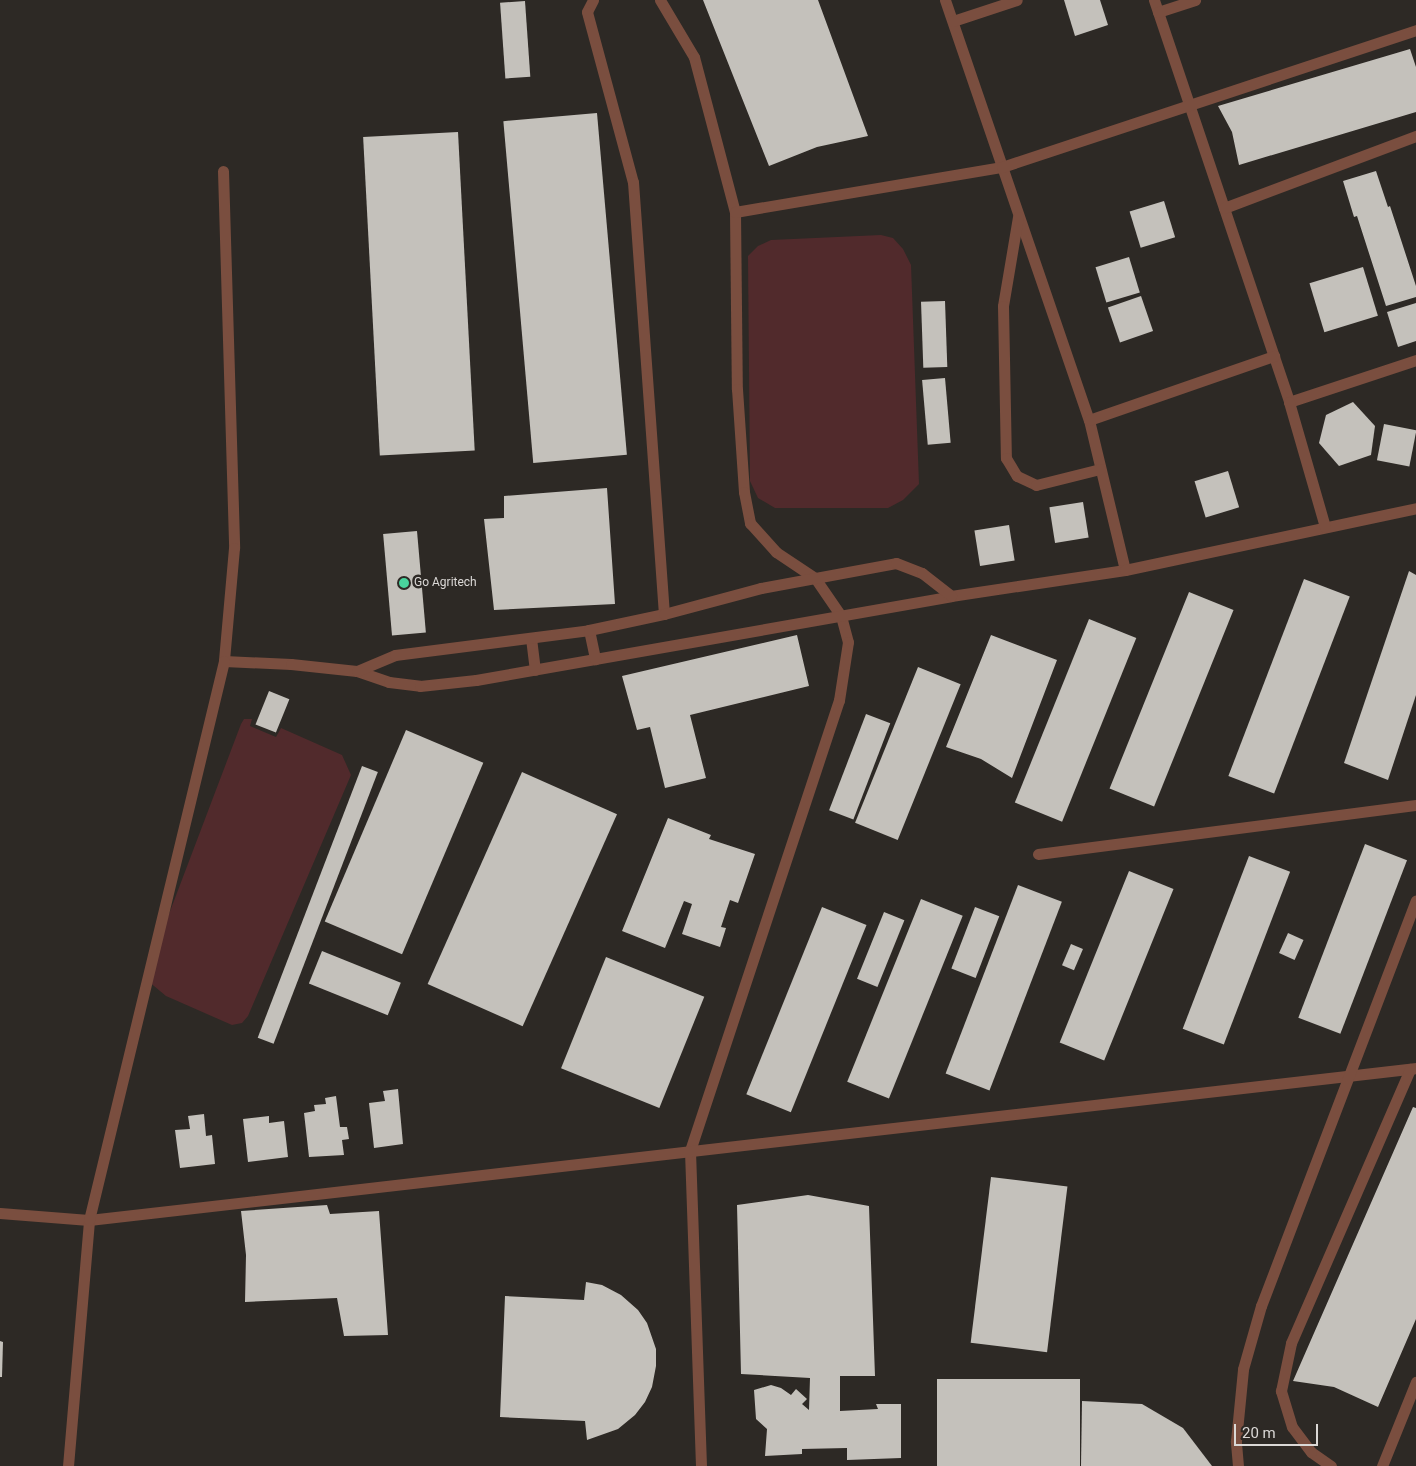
<!DOCTYPE html>
<html>
<head>
<meta charset="utf-8">
<style>
	body { margin:0 }
	#map { position:relative; width:1416px; height:1466px; overflow:hidden; background:#2d2925; font-family:Roboto,sans-serif }
	div>[style] { position:absolute }
	.green>* { inset:0; background:#512a2c }
	.building>* { inset:0; background:#c4c1bb; transform-origin:0 0 }
	.lane>* { height:11px; margin:-5.5px; padding:0 5.5px; transform-origin:5.5px; border-radius:5.5px; background:#7a4e3f }
	.dots>* { width:14px; height:14px; translate:-50% -50%; box-sizing:border-box; border:2px solid #2d2925; border-radius:50% }
	span { translate:-50% -50%; white-space:nowrap; text-align:center; line-height:1.15; -webkit-text-stroke:5px #2d2925; paint-order:stroke }
	.poi-label { font-size:12px; color:#dbd8d6 }
	.left { translate:0 -50%; text-align:left }
	.scale { position:absolute; left:1234px; top:1424px; width:84px; height:22px; box-sizing:border-box; border:2px solid #dbd8d6; border-top:0; padding-left:6px; font-size:15px; line-height:18px; white-space:nowrap; color:#dbd8d6; -webkit-text-stroke:4px #2d2925; paint-order:stroke }
</style>
</head>
<body>
<div id="map">
	<div class="green">
		<i style="clip-path:polygon(881px 235px,893px 238px,903px 249px,911px 265px,919px 484px,903px 500px,888px 508px,775px 508px,758px 498px,750px 481px,748px 256px,758px 246px,771px 240px)"></i>
		<i style="clip-path:polygon(244px 719px,252px 719px,250px 726px,276px 737px,281px 728px,342px 755px,351px 775px,248px 1016px,242px 1023px,232px 1025px,166px 996px,148px 981px,150px 964px,241px 724px)"></i>
	</div>
	<div class="building">
		<i style="clip-path:polygon(703px 0,818px 0,868px 136px,817px 147px,769px 166px)"></i>
		<i style="clip-path:polygon(1064px 0,1100px 0,1108px 25px,1075px 36px)"></i>
		<i style="left:525px;top:1px;width:76px;height:25px;rotate:86deg"></i>
		<i style="clip-path:polygon(1410px 49px,1416px 67px,1416px 112px,1239px 165px,1232px 132px,1218px 106px)"></i>
		<i style="left:597px;top:113px;width:343px;height:94px;rotate:85deg"></i>
		<i style="left:458px;top:132px;width:319px;height:95px;rotate:87deg"></i>
		<i style="clip-path:polygon(1376px 171px,1388px 207px,1390px 206px,1416px 286px,1416px 297px,1386px 306px,1357px 216px,1354px 217px,1343px 181px)"></i>
		<i style="left:1164px;top:201px;width:38px;height:36px;rotate:73deg"></i>
		<i style="left:1129px;top:257px;width:37px;height:35px;rotate:73deg"></i>
		<i style="left:1363px;top:267px;width:51px;height:56px;rotate:73deg"></i>
		<i style="left:1141px;top:296px;width:37px;height:35px;rotate:71deg"></i>
		<i style="left:945px;top:301px;width:66px;height:24px;rotate:88deg"></i>
		<i style="clip-path:polygon(1416px 303px,1416px 341px,1398px 347px,1387px 312px)"></i>
		<i style="left:945px;top:378px;width:65px;height:23px;rotate:85deg"></i>
		<i style="clip-path:polygon(1353px 402px,1375px 426px,1371px 455px,1339px 466px,1319px 443px,1326px 415px)"></i>
		<i style="left:1384px;top:424px;width:33px;height:37px;rotate:11deg"></i>
		<i style="left:1228px;top:471px;width:38px;height:35px;rotate:73deg"></i>
		<i style="clip-path:polygon(607px 488px,615px 604px,494px 610px,484px 519px,504px 518px,504px 496px)"></i>
		<i style="left:1083px;top:502px;width:36px;height:34px;rotate:81deg"></i>
		<i style="left:1009px;top:525px;width:36px;height:35px;rotate:81deg"></i>
		<i style="left:417px;top:531px;width:102px;height:34px;rotate:85deg"></i>
		<i style="clip-path:polygon(1409px 571px,1416px 575px,1416px 695px,1388px 780px,1344px 763px)"></i>
		<i style="left:1304px;top:579px;width:49px;height:211px;rotate:21deg"></i>
		<i style="left:1189px;top:592px;width:48px;height:212px;rotate:22deg"></i>
		<i style="left:1089px;top:619px;width:51px;height:198px;rotate:22deg"></i>
		<i style="clip-path:polygon(797px 635px,809px 686px,690px 715px,706px 778px,665px 788px,650px 727px,637px 730px,622px 676px)"></i>
		<i style="clip-path:polygon(991px 635px,1057px 660px,1012px 778px,981px 759px,946px 747px)"></i>
		<i style="left:918px;top:667px;width:46px;height:168px;rotate:22deg"></i>
		<i style="left:269px;top:691px;width:22px;height:36px;rotate:22deg"></i>
		<i style="left:866px;top:714px;width:26px;height:103px;rotate:21deg"></i>
		<i style="left:406px;top:730px;width:84px;height:208px;rotate:23deg"></i>
		<i style="left:362px;top:766px;width:17px;height:291px;rotate:21deg"></i>
		<i style="left:522px;top:772px;width:104px;height:232px;rotate:24deg"></i>
		<i style="clip-path:polygon(668px 818px,711px 835px,709px 839px,755px 854px,738px 903px,730px 900px,721px 927px,726px 928px,720px 947px,682px 934px,692px 904px,684px 901px,665px 948px,622px 931px)"></i>
		<i style="left:1365px;top:844px;width:45px;height:186px;rotate:21deg"></i>
		<i style="left:1249px;top:856px;width:44px;height:185px;rotate:21deg"></i>
		<i style="left:1129px;top:871px;width:48px;height:185px;rotate:22deg"></i>
		<i style="left:1018px;top:885px;width:47px;height:202px;rotate:21deg"></i>
		<i style="left:921px;top:899px;width:45px;height:197px;rotate:22deg"></i>
		<i style="left:822px;top:907px;width:48px;height:202px;rotate:22deg"></i>
		<i style="left:975px;top:907px;width:26px;height:66px;rotate:21deg"></i>
		<i style="left:884px;top:912px;width:22px;height:72px;rotate:22deg"></i>
		<i style="left:1288px;top:933px;width:17px;height:22px;rotate:24deg"></i>
		<i style="left:1071px;top:944px;width:13px;height:23px;rotate:23deg"></i>
		<i style="left:322px;top:951px;width:85px;height:35px;rotate:22deg"></i>
		<i style="left:606px;top:957px;width:106px;height:120px;rotate:22deg"></i>
		<i style="clip-path:polygon(398px 1089px,403px 1144px,374px 1148px,369px 1103px,385px 1101px,383px 1091px)"></i>
		<i style="clip-path:polygon(336px 1096px,340px 1127px,347px 1127px,349px 1139px,342px 1140px,344px 1155px,309px 1157px,304px 1113px,315px 1111px,314px 1105px,326px 1104px,325px 1098px)"></i>
		<i style="clip-path:polygon(1413px 1107px,1416px 1108px,1416px 1319px,1378px 1407px,1334px 1387px,1293px 1381px)"></i>
		<i style="clip-path:polygon(204px 1114px,206px 1136px,212px 1135px,215px 1164px,180px 1168px,175px 1130px,190px 1129px,188px 1116px)"></i>
		<i style="clip-path:polygon(269px 1116px,269px 1123px,284px 1121px,288px 1157px,248px 1162px,243px 1119px)"></i>
		<i style="left:991px;top:1177px;width:77px;height:167px;rotate:7deg"></i>
		<i style="clip-path:polygon(808px 1195px,869px 1206px,875px 1376px,840px 1376px,840px 1411px,878px 1409px,876px 1404px,901px 1404px,901px 1458px,847px 1460px,847px 1448px,802px 1449px,802px 1454px,765px 1456px,767px 1429px,756px 1419px,754px 1390px,771px 1385px,781px 1388px,791px 1395px,796px 1389px,807px 1399px,802px 1404px,809px 1410px,810px 1378px,741px 1374px,737px 1205px)"></i>
		<i style="clip-path:polygon(327px 1205px,330px 1214px,379px 1211px,388px 1335px,344px 1336px,337px 1298px,245px 1302px,246px 1255px,241px 1211px)"></i>
		<i style="clip-path:polygon(586px 1282px,602px 1285px,621px 1295px,638px 1310px,647px 1323px,656px 1349px,656px 1366px,652px 1387px,645px 1402px,635px 1415px,618px 1429px,587px 1440px,585px 1421px,500px 1417px,505px 1296px,584px 1300px)"></i>
		<i style="clip-path:polygon(0 1341px,3px 1342px,2px 1377px,0 1377px)"></i>
		<i style="left:1080px;top:1379px;width:87px;height:143px;rotate:90deg"></i>
		<i style="clip-path:polygon(1082px 1401px,1142px 1404px,1183px 1428px,1212px 1466px,1081px 1466px)"></i>
	</div>
	<div class="lane">
		<i style="left:593px;top:0;width:13px;rotate:117deg"></i>
		<i style="left:587px;top:12px;width:176px;rotate:74.9deg"></i>
		<i style="left:633px;top:182px;width:433px;rotate:85.9deg"></i>
		<i style="left:660px;top:0;width:66px;rotate:59.2deg"></i>
		<i style="left:694px;top:57px;width:160px;rotate:75.2deg"></i>
		<i style="left:735px;top:212px;width:177px;rotate:89.4deg"></i>
		<i style="left:737px;top:389px;width:103px;rotate:86.1deg"></i>
		<i style="left:744px;top:492px;width:32px;rotate:79deg"></i>
		<i style="left:750px;top:523px;width:39px;rotate:48deg"></i>
		<i style="left:776px;top:552px;width:47px;rotate:33.7deg"></i>
		<i style="left:815px;top:578px;width:46px;rotate:55.6deg"></i>
		<i style="left:841px;top:616px;width:27px;rotate:75deg"></i>
		<i style="left:848px;top:642px;width:59px;rotate:98.8deg"></i>
		<i style="left:839px;top:700px;width:475px;rotate:108.3deg"></i>
		<i style="left:690px;top:1151px;width:315px;rotate:88deg"></i>
		<i style="left:945px;top:0;width:444px;rotate:71.1deg"></i>
		<i style="left:1089px;top:420px;width:154px;rotate:76.5deg"></i>
		<i style="left:1154px;top:0;width:424px;rotate:71.4deg"></i>
		<i style="left:1289px;top:402px;width:134px;rotate:-18.3deg"></i>
		<i style="left:1158px;top:12px;width:39px;rotate:-18deg"></i>
		<i style="left:953px;top:21px;width:67px;rotate:-18.2deg"></i>
		<i style="left:223px;top:171px;width:377px;rotate:88.3deg"></i>
		<i style="left:234px;top:548px;width:113px;rotate:95.1deg"></i>
		<i style="left:224px;top:661px;width:67px;rotate:2.6deg"></i>
		<i style="left:291px;top:664px;width:66px;rotate:6.1deg"></i>
		<i style="left:357px;top:671px;width:34px;rotate:19deg"></i>
		<i style="left:389px;top:682px;width:31px;rotate:7deg"></i>
		<i style="left:420px;top:686px;width:56px;rotate:-6.1deg"></i>
		<i style="left:476px;top:680px;width:482px;rotate:-10deg"></i>
		<i style="left:951px;top:596px;width:176px;rotate:-8.5deg"></i>
		<i style="left:1125px;top:570px;width:298px;rotate:-12deg"></i>
		<i style="left:1224px;top:208px;width:205px;rotate:-20.6deg"></i>
		<i style="left:735px;top:212px;width:271px;rotate:-9.6deg"></i>
		<i style="left:1002px;top:167px;width:436px;rotate:-18.3deg"></i>
		<i style="left:1018px;top:217px;width:90px;rotate:99.6deg"></i>
		<i style="left:1003px;top:306px;width:152px;rotate:88.9deg"></i>
		<i style="left:1006px;top:458px;width:21px;rotate:59deg"></i>
		<i style="left:1017px;top:476px;width:21px;rotate:25deg"></i>
		<i style="left:1036px;top:485px;width:66px;rotate:-14deg"></i>
		<i style="left:1289px;top:402px;width:130px;rotate:73.9deg"></i>
		<i style="left:1089px;top:420px;width:196px;rotate:-19.1deg"></i>
		<i style="left:589px;top:630px;width:30px;rotate:78deg"></i>
		<i style="left:531px;top:638px;width:32px;rotate:83deg"></i>
		<i style="left:357px;top:671px;width:41px;rotate:-22.8deg"></i>
		<i style="left:395px;top:655px;width:196px;rotate:-7.3deg"></i>
		<i style="left:589px;top:630px;width:77px;rotate:-12deg"></i>
		<i style="left:664px;top:614px;width:100px;rotate:-15deg"></i>
		<i style="left:761px;top:588px;width:137px;rotate:-10.5deg"></i>
		<i style="left:896px;top:563px;width:28px;rotate:21deg"></i>
		<i style="left:922px;top:573px;width:37px;rotate:38deg"></i>
		<i style="left:1038px;top:854px;width:381px;rotate:-7.4deg"></i>
		<i style="left:0;top:1213px;width:89px;rotate:4.5deg"></i>
		<i style="left:89px;top:1220px;width:1336px;rotate:-6.53deg"></i>
		<i style="left:68px;top:1466px;width:247px;rotate:-85.1deg"></i>
		<i style="left:89px;top:1220px;width:575px;rotate:-76.42deg"></i>
		<i style="left:1238px;top:1466px;width:25px;rotate:-95deg"></i>
		<i style="left:1236px;top:1441px;width:72px;rotate:-84.4deg"></i>
		<i style="left:1243px;top:1369px;width:66px;rotate:-74.1deg"></i>
		<i style="left:1261px;top:1306px;width:434px;rotate:-69.1deg"></i>
		<i style="left:1331px;top:1466px;width:24px;rotate:-145deg"></i>
		<i style="left:1311px;top:1452px;width:31px;rotate:-127deg"></i>
		<i style="left:1292px;top:1427px;width:38px;rotate:-107deg"></i>
		<i style="left:1281px;top:1391px;width:49px;rotate:-78.2deg"></i>
		<i style="left:1291px;top:1343px;width:299px;rotate:-66.5deg"></i>
		<i style="left:1382px;top:1466px;width:91px;rotate:-68deg"></i>
	</div>
	<div class="dots">
		<i style="left:404px;top:583px;background:#49d49d"></i>
	</div>
	<div class="poi-label">
		<span class="left" style="left:414px;top:583px">Go Agritech</span>
	</div>
	<div class="scale">20 m</div>
</div>
</body>
</html>
